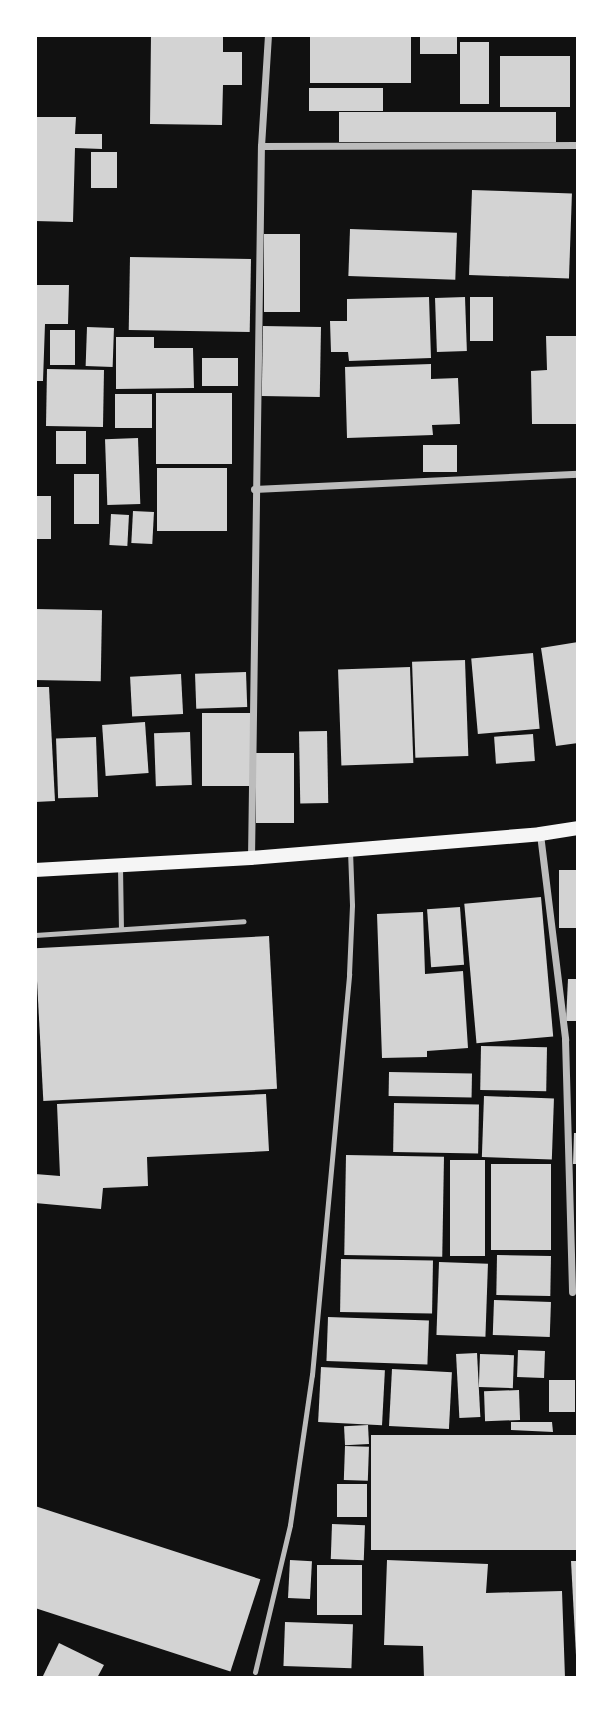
<!DOCTYPE html>
<html>
<head>
<meta charset="utf-8">
<style>
	body { margin:0 }
	#map { position:relative; width:613px; height:1713px; overflow:hidden; background:#111; font-family:Overpass,sans-serif }
	div>[style] { position:absolute }
	.building>* { inset:0; background:#d3d3d3; transform-origin:0 0 }
	.service>* { height:5px; margin:-2.5px; padding:0 2.5px; transform-origin:2.5px; border-radius:2.5px; background:#bcbcbc }
	.minor>* { height:7px; margin:-3.5px; padding:0 3.5px; transform-origin:3.5px; border-radius:3.5px; background:#bcbcbc }
	.secondary>* { height:14px; margin:-7px; padding:0 7px; transform-origin:7px; border-radius:7px; background:#f5f5f5 }
	span { translate:-50% -50%; white-space:nowrap; text-align:center; line-height:1.15; -webkit-text-stroke:7px #fff; paint-order:stroke }
	.frame { position:absolute; inset:0; border:37px solid #fff; pointer-events:none }
</style>
</head>
<body>
<div id="map">
	<div class="building">
		<i style="clip-path:polygon(151px 35px,223px 35px,223px 52px,242px 52px,242px 85px,223px 85px,222px 125px,150px 124px)"></i>
		<i style="left:310px;top:35px;width:101px;height:48px"></i>
		<i style="left:420px;top:35px;width:37px;height:19px"></i>
		<i style="left:460px;top:42px;width:29px;height:62px"></i>
		<i style="left:500px;top:56px;width:70px;height:51px"></i>
		<i style="left:309px;top:88px;width:74px;height:23px"></i>
		<i style="left:556px;top:112px;width:30px;height:217px;rotate:90deg"></i>
		<i style="clip-path:polygon(35px 117px,76px 117px,75px 134px,102px 134px,102px 149px,75px 148px,73px 222px,35px 221px)"></i>
		<i style="left:91px;top:152px;width:26px;height:36px"></i>
		<i style="left:472px;top:190px;width:100px;height:85px;rotate:2deg"></i>
		<i style="left:350px;top:229px;width:107px;height:47px;rotate:2deg"></i>
		<i style="left:264px;top:234px;width:36px;height:78px"></i>
		<i style="left:130px;top:257px;width:121px;height:73px;rotate:1deg"></i>
		<i style="clip-path:polygon(35px 285px,69px 285px,68px 324px,45px 324px,43px 381px,35px 381px)"></i>
		<i style="clip-path:polygon(429px 297px,431px 358px,349px 361px,348px 352px,331px 352px,330px 321px,347px 321px,347px 299px)"></i>
		<i style="left:465px;top:297px;width:54px;height:30px;rotate:88deg"></i>
		<i style="left:470px;top:297px;width:23px;height:44px"></i>
		<i style="left:263px;top:326px;width:58px;height:70px;rotate:1deg"></i>
		<i style="left:87px;top:327px;width:27px;height:39px;rotate:2deg"></i>
		<i style="left:50px;top:330px;width:25px;height:35px"></i>
		<i style="clip-path:polygon(546px 336px,578px 336px,578px 424px,532px 424px,531px 371px,547px 370px)"></i>
		<i style="clip-path:polygon(116px 337px,154px 337px,154px 348px,193px 348px,194px 388px,116px 389px)"></i>
		<i style="left:202px;top:358px;width:36px;height:28px"></i>
		<i style="clip-path:polygon(431px 364px,431px 379px,458px 378px,460px 424px,432px 425px,433px 435px,347px 438px,345px 367px)"></i>
		<i style="left:47px;top:369px;width:57px;height:57px;rotate:1deg"></i>
		<i style="left:156px;top:393px;width:76px;height:71px"></i>
		<i style="left:115px;top:394px;width:37px;height:34px"></i>
		<i style="left:56px;top:431px;width:30px;height:33px"></i>
		<i style="left:138px;top:438px;width:66px;height:33px;rotate:88deg"></i>
		<i style="left:457px;top:445px;width:27px;height:34px;rotate:90deg"></i>
		<i style="left:157px;top:468px;width:70px;height:63px"></i>
		<i style="left:74px;top:474px;width:25px;height:50px"></i>
		<i style="left:35px;top:496px;width:16px;height:43px"></i>
		<i style="left:133px;top:511px;width:21px;height:32px;rotate:3deg"></i>
		<i style="left:111px;top:514px;width:18px;height:31px;rotate:3deg"></i>
		<i style="left:35px;top:609px;width:67px;height:71px;rotate:1deg"></i>
		<i style="clip-path:polygon(578px 642px,578px 743px,556px 746px,541px 648px)"></i>
		<i style="left:533px;top:653px;width:76px;height:62px;rotate:85deg"></i>
		<i style="left:465px;top:660px;width:96px;height:53px;rotate:88deg"></i>
		<i style="left:410px;top:667px;width:96px;height:72px;rotate:88deg"></i>
		<i style="left:246px;top:672px;width:35px;height:51px;rotate:88deg"></i>
		<i style="left:181px;top:674px;width:40px;height:51px;rotate:87deg"></i>
		<i style="clip-path:polygon(35px 687px,49px 687px,55px 801px,35px 802px)"></i>
		<i style="left:202px;top:713px;width:48px;height:73px"></i>
		<i style="left:145px;top:722px;width:51px;height:43px;rotate:86deg"></i>
		<i style="left:327px;top:731px;width:72px;height:28px;rotate:89deg"></i>
		<i style="left:190px;top:732px;width:53px;height:36px;rotate:88deg"></i>
		<i style="left:533px;top:734px;width:27px;height:39px;rotate:86deg"></i>
		<i style="left:96px;top:737px;width:60px;height:40px;rotate:88deg"></i>
		<i style="left:256px;top:753px;width:38px;height:70px"></i>
		<i style="left:559px;top:870px;width:19px;height:58px"></i>
		<i style="left:541px;top:897px;width:140px;height:77px;rotate:85deg"></i>
		<i style="left:460px;top:907px;width:58px;height:33px;rotate:86deg"></i>
		<i style="clip-path:polygon(423px 912px,425px 974px,463px 971px,468px 1048px,427px 1051px,427px 1057px,382px 1058px,377px 914px)"></i>
		<i style="left:269px;top:936px;width:153px;height:234px;rotate:87deg"></i>
		<i style="clip-path:polygon(568px 979px,578px 979px,578px 1021px,566px 1021px)"></i>
		<i style="left:481px;top:1046px;width:66px;height:44px;rotate:1deg"></i>
		<i style="left:389px;top:1072px;width:83px;height:24px;rotate:1deg"></i>
		<i style="clip-path:polygon(266px 1094px,269px 1151px,147px 1157px,148px 1186px,103px 1188px,101px 1209px,35px 1203px,35px 1174px,60px 1176px,57px 1104px)"></i>
		<i style="left:484px;top:1096px;width:70px;height:61px;rotate:2deg"></i>
		<i style="left:394px;top:1103px;width:85px;height:49px;rotate:1deg"></i>
		<i style="clip-path:polygon(574px 1133px,578px 1133px,578px 1164px,573px 1164px)"></i>
		<i style="left:346px;top:1155px;width:98px;height:100px;rotate:1deg"></i>
		<i style="left:450px;top:1160px;width:35px;height:96px"></i>
		<i style="left:491px;top:1164px;width:60px;height:86px"></i>
		<i style="left:497px;top:1255px;width:54px;height:40px;rotate:1deg"></i>
		<i style="left:341px;top:1259px;width:92px;height:53px;rotate:1deg"></i>
		<i style="left:439px;top:1262px;width:49px;height:73px;rotate:2deg"></i>
		<i style="left:494px;top:1300px;width:57px;height:35px;rotate:2deg"></i>
		<i style="left:328px;top:1317px;width:101px;height:44px;rotate:2deg"></i>
		<i style="left:518px;top:1350px;width:27px;height:27px;rotate:2deg"></i>
		<i style="left:477px;top:1353px;width:64px;height:21px;rotate:87deg"></i>
		<i style="left:480px;top:1354px;width:34px;height:33px;rotate:2deg"></i>
		<i style="left:321px;top:1367px;width:64px;height:55px;rotate:3deg"></i>
		<i style="left:392px;top:1369px;width:60px;height:57px;rotate:3deg"></i>
		<i style="left:549px;top:1380px;width:26px;height:32px"></i>
		<i style="left:519px;top:1390px;width:30px;height:35px;rotate:88deg"></i>
		<i style="clip-path:polygon(511px 1422px,552px 1422px,553px 1432px,511px 1430px)"></i>
		<i style="left:368px;top:1425px;width:19px;height:24px;rotate:87deg"></i>
		<i style="left:578px;top:1435px;width:115px;height:207px;rotate:90deg"></i>
		<i style="left:345px;top:1446px;width:24px;height:34px;rotate:2deg"></i>
		<i style="left:337px;top:1484px;width:30px;height:33px"></i>
		<i style="left:35px;top:1506px;width:237px;height:97px;rotate:18deg"></i>
		<i style="left:332px;top:1524px;width:33px;height:35px;rotate:2deg"></i>
		<i style="left:290px;top:1560px;width:22px;height:38px;rotate:3deg"></i>
		<i style="clip-path:polygon(387px 1560px,488px 1564px,486px 1593px,562px 1591px,565px 1678px,424px 1678px,423px 1646px,384px 1645px)"></i>
		<i style="clip-path:polygon(571px 1561px,578px 1561px,578px 1655px,576px 1655px)"></i>
		<i style="left:317px;top:1565px;width:45px;height:50px"></i>
		<i style="left:285px;top:1622px;width:68px;height:44px;rotate:2deg"></i>
		<i style="clip-path:polygon(59px 1643px,104px 1665px,97px 1678px,42px 1678px)"></i>
	</div>
	<div class="service">
		<i style="left:120px;top:867px;width:61px;rotate:89.1deg"></i>
		<i style="left:35px;top:935px;width:209px;rotate:-3.8deg"></i>
		<i style="left:255px;top:1672px;width:151px;rotate:-76.6deg"></i>
		<i style="left:290px;top:1525px;width:152px;rotate:-81.7deg"></i>
		<i style="left:312px;top:1375px;width:403px;rotate:-84.7deg"></i>
		<i style="left:349px;top:974px;width:69px;rotate:-87.5deg"></i>
		<i style="left:352px;top:905px;width:55px;rotate:-92.1deg"></i>
	</div>
	<div class="minor">
		<i style="left:261px;top:146px;width:317px;rotate:-0.2deg"></i>
		<i style="left:254px;top:489px;width:324px;rotate:-2.7deg"></i>
		<i style="left:540px;top:834px;width:207px;rotate:83deg"></i>
		<i style="left:565px;top:1039px;width:253px;rotate:88.4deg"></i>
		<i style="left:251px;top:858px;width:712px;rotate:-89.2deg"></i>
		<i style="left:261px;top:146px;width:111px;rotate:-86.4deg"></i>
	</div>
	<div class="secondary">
		<i style="left:35px;top:870px;width:216px;rotate:-3.2deg"></i>
		<i style="left:251px;top:858px;width:290px;rotate:-4.7deg"></i>
		<i style="left:540px;top:834px;width:38px;rotate:-9deg"></i>
	</div>
	<div class="frame"></div>
</div>
</body>
</html>
